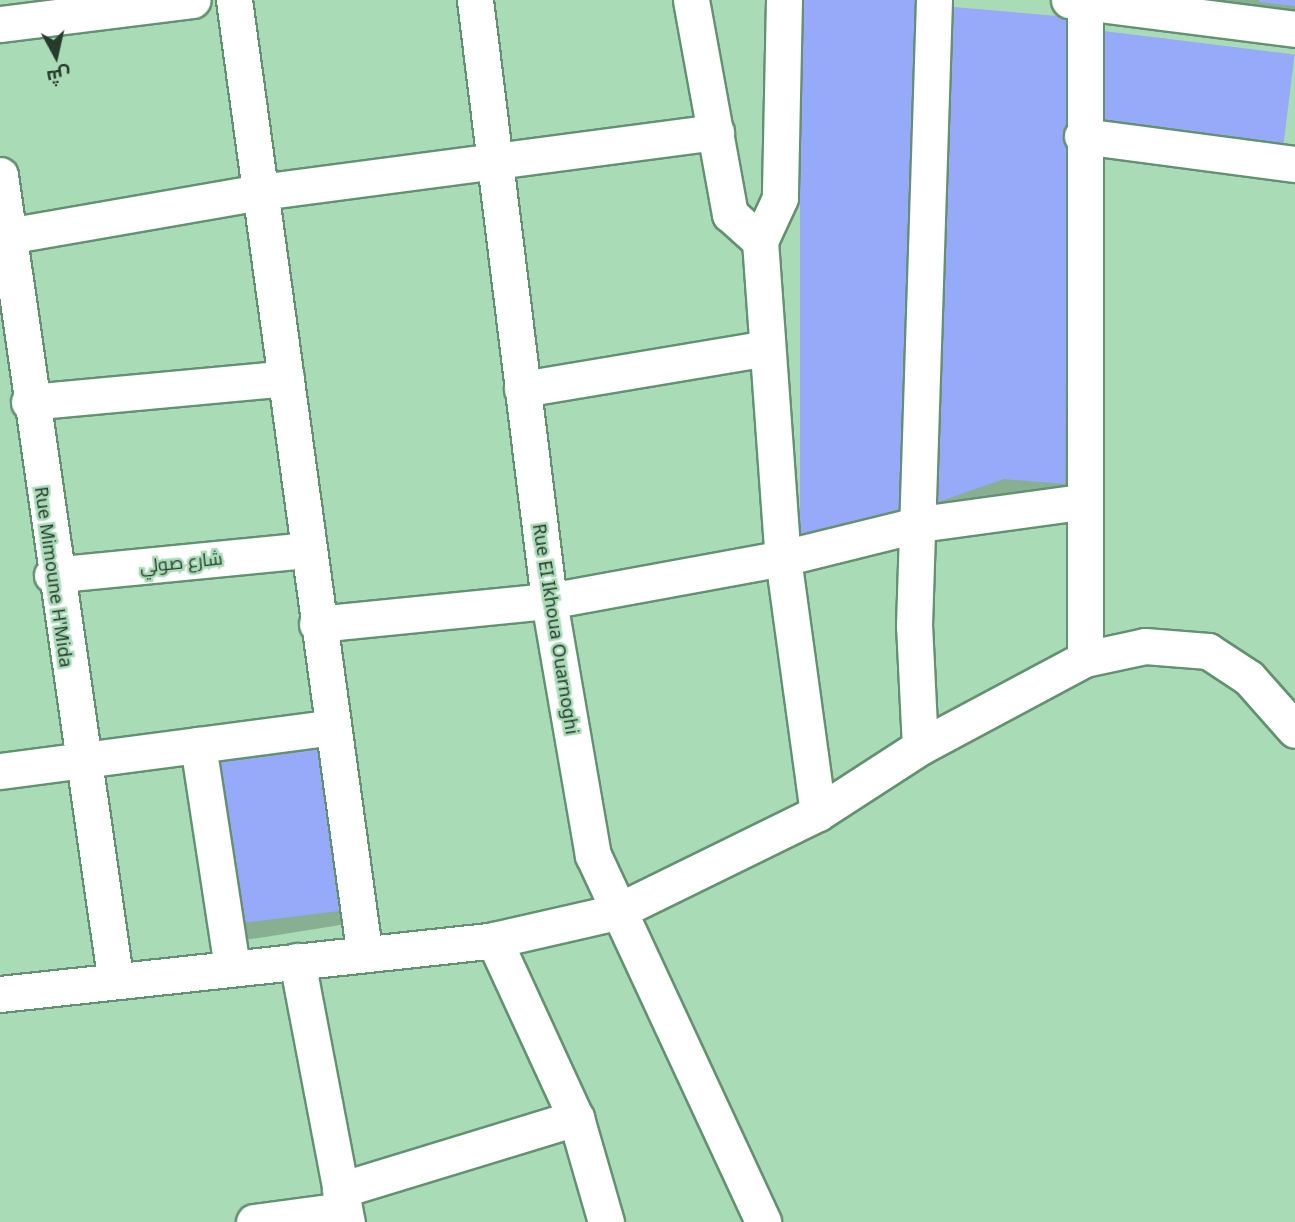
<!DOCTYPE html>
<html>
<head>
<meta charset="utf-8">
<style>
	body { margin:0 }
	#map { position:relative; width:1295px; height:1222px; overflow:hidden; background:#aadbb7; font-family:"Noto Sans",Cairo,sans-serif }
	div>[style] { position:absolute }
	.shadow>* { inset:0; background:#0003; transform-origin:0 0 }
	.building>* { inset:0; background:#97aaf9; transform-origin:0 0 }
	.roads { filter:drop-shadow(2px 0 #639171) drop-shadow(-2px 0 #639171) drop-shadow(0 2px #639171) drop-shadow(0 -2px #639171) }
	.minor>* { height:35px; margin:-17.5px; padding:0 17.5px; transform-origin:17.5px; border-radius:17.5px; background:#fff }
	span { translate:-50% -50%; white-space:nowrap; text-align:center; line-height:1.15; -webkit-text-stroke:5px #aadbb7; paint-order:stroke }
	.street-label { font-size:18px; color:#273b2d }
	.north { position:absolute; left:21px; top:21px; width:70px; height:70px; -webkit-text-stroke:5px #aadbb7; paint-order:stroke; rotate:172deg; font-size:19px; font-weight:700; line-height:28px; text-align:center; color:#273b2d }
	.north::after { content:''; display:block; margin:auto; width:24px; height:32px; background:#273b2d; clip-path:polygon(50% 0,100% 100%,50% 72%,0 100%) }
</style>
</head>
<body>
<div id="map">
	<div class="shadow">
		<i style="clip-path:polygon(801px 0,918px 518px,802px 552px)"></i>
		<i style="clip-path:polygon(1216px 0,1295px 0,1295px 18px,1220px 8px)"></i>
		<i style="clip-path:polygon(956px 9px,1068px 19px,1072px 496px,1012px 492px,944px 515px,937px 503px)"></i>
		<i style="left:319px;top:739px;width:187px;height:105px;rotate:81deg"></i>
	</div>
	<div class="building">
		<i style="left:800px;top:0;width:125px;height:540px"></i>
		<i style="clip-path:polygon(1259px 0,1295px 0,1295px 6px,1259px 2px)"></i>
		<i style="clip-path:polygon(954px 7px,1069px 17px,1065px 484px,1004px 479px,935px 503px)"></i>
		<i style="left:1104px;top:31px;width:192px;height:101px;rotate:7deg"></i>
		<i style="left:320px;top:737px;width:175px;height:108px;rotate:83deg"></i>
	</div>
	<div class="roads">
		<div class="minor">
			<i style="left:234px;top:0;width:959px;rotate:82.21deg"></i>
			<i style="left:475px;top:0;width:606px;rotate:82.98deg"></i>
			<i style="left:549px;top:601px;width:258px;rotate:80.2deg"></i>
			<i style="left:593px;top:855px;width:404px;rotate:65.1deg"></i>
			<i style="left:691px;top:0;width:218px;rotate:79.7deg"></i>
			<i style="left:730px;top:214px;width:40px;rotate:42deg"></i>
			<i style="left:784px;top:0;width:198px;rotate:91.2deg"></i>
			<i style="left:780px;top:198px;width:47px;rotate:114.9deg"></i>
			<i style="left:760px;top:241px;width:318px;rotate:85.9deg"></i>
			<i style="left:783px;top:558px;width:257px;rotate:82.2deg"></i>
			<i style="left:1069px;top:0;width:228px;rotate:7.3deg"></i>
			<i style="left:1085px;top:3px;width:656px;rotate:90deg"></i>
			<i style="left:0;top:24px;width:194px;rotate:-7.1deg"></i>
			<i style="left:1082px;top:136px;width:215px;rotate:7.5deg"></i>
			<i style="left:0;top:175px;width:810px;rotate:81.84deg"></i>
			<i style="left:8px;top:236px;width:256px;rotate:-9.9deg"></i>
			<i style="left:260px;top:192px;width:460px;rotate:-7.5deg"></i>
			<i style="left:522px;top:389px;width:248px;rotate:-9.5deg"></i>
			<i style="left:29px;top:402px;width:258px;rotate:-5.3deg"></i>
			<i style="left:52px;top:575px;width:258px;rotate:-5.6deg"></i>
			<i style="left:317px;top:624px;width:233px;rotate:-5.7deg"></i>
			<i style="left:549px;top:601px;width:238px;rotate:-10.4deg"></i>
			<i style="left:783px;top:558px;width:141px;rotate:-13.9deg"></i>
			<i style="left:920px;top:524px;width:162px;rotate:-7.8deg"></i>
			<i style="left:198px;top:745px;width:226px;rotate:81.3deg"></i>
			<i style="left:920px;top:747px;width:121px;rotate:-92.8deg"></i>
			<i style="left:914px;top:626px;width:626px;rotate:-88.17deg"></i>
			<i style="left:0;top:771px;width:335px;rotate:-7.5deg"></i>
			<i style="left:494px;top:940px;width:196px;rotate:65.3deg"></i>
			<i style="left:576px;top:1118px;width:108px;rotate:73.9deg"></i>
			<i style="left:297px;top:961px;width:266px;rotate:79.2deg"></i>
			<i style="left:0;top:994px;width:497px;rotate:-6.2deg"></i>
			<i style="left:494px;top:940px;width:125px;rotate:-12.9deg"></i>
			<i style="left:616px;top:912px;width:225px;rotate:-26.1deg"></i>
			<i style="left:818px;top:813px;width:121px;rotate:-32.9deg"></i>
			<i style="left:920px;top:747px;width:187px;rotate:-28.1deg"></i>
			<i style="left:1085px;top:659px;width:61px;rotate:-12.2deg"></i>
			<i style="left:1145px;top:646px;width:63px;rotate:4.5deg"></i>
			<i style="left:1208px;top:651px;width:49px;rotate:33.4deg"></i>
			<i style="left:1249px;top:678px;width:69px;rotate:48.5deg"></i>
			<i style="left:340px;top:1190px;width:247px;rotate:-17deg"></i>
			<i style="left:254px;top:1222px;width:91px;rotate:-7.6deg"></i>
		</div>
	</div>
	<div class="street-label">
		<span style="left:181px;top:562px;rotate:-6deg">شارع صولي</span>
		<span style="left:54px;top:577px;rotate:82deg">Rue Mimoune H'Mida</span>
		<span style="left:556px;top:629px;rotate:81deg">Rue EI Ikhoua Ouarnoghi</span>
	</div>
	<div class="north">ش</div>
</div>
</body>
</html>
